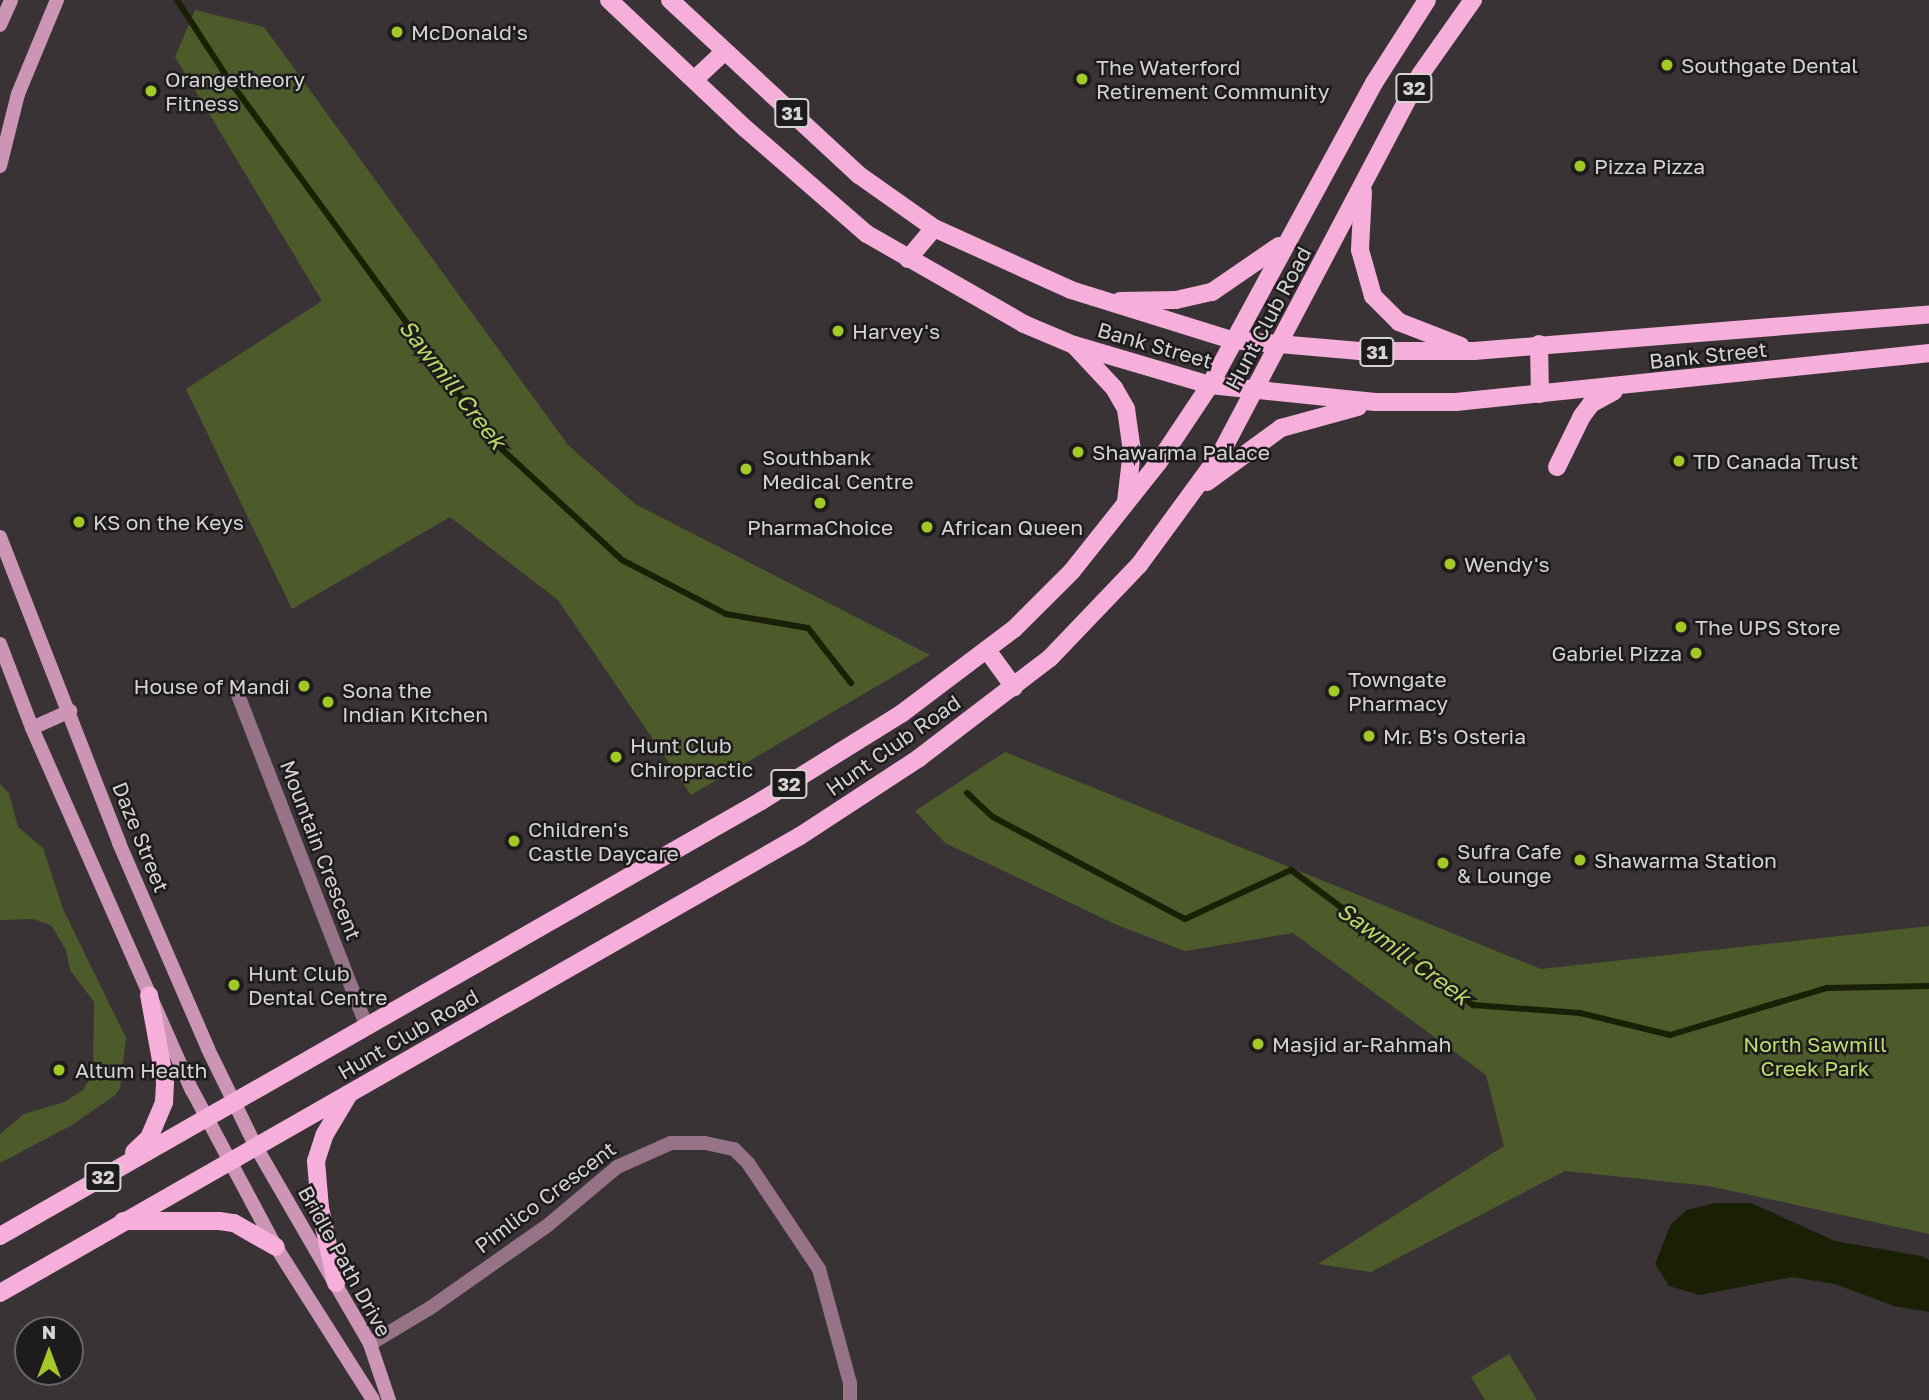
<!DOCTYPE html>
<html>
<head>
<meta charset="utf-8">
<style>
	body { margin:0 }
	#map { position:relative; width:1929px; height:1400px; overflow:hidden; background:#393336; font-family:"Golos Text",sans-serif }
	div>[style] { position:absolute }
	.green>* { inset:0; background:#4d5b2b }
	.water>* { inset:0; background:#192006 }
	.stream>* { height:6px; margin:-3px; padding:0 3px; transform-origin:3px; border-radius:3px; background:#192006 }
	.street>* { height:14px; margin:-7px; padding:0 7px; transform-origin:7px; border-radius:7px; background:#967387 }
	.secondary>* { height:14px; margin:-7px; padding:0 7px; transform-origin:7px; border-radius:7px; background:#cc95b6 }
	.primary>* { height:18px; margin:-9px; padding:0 9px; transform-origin:9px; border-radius:9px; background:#f6afda }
	.dots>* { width:19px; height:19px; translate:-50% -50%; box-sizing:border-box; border:4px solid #1e1b1d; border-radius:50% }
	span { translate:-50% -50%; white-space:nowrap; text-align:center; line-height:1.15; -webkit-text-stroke:5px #1e1b1d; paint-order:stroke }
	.shield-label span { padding:2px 5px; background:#1e1b1d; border:2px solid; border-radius:5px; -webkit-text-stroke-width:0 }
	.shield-label { font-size:19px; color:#d7d3d5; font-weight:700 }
	.poi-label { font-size:21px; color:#d7d3d5 }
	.left { translate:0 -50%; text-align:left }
	.right { translate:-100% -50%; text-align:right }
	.street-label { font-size:21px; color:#d7d3d5 }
	.park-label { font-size:21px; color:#bede6c }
	.water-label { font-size:23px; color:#b8d866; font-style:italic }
	.north { position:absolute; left:14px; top:1316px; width:70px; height:70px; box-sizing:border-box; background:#1e1b1d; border:2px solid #686567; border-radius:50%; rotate:0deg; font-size:19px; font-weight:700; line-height:28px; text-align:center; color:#d7d3d5 }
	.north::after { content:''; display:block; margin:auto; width:24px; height:32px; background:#a3c926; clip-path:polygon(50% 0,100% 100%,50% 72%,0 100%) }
</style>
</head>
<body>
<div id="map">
	<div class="green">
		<i style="clip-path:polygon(195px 10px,264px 27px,568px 445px,635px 504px,930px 655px,691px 795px,558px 600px,450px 517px,292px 609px,186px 389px,322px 301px,175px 57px)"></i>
		<i style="clip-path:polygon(1005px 752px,1541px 969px,1929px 926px,1929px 1234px,1709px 1186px,1565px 1171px,1371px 1272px,1318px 1264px,1504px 1146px,1486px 1075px,1293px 933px,1185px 951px,1117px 925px,945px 843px,915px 811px)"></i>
		<i style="clip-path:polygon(0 784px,9px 793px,18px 827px,43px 848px,63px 909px,126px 1038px,120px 1089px,114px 1096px,72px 1125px,0 1163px,0 1134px,24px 1114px,64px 1102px,83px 1090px,93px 1073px,94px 1002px,70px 970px,66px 950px,51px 925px,33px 919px,0 920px)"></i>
		<i style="clip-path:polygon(1509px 1354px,1537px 1400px,1485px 1400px,1471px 1377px)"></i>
	</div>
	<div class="water">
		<i style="clip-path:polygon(1715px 1203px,1751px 1203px,1835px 1241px,1921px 1256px,1929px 1260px,1929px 1312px,1894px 1306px,1835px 1284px,1792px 1277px,1700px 1295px,1669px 1286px,1655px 1264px,1671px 1224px,1687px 1210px)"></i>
	</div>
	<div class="stream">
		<i style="left:177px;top:0;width:95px;rotate:57deg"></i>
		<i style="left:229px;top:80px;width:446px;rotate:53.8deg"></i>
		<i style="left:492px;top:440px;width:177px;rotate:42.7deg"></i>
		<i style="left:622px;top:560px;width:117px;rotate:27.4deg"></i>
		<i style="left:726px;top:614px;width:83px;rotate:9.7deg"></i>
		<i style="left:808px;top:628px;width:70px;rotate:52deg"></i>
		<i style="left:967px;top:793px;width:35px;rotate:43deg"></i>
		<i style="left:993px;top:817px;width:217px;rotate:28deg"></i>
		<i style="left:1185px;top:919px;width:117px;rotate:-24.8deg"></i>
		<i style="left:1291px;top:870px;width:227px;rotate:36.6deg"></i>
		<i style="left:1473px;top:1005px;width:107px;rotate:4.3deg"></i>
		<i style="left:1580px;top:1013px;width:93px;rotate:13.7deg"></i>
		<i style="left:1670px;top:1035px;width:164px;rotate:-16.7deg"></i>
		<i style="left:1827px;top:988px;width:102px;rotate:-1.1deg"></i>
	</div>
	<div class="street">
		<i style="left:235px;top:687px;width:366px;rotate:68.8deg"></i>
		<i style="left:370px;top:1344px;width:70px;rotate:-31deg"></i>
		<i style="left:430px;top:1308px;width:144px;rotate:-35.1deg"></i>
		<i style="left:548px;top:1225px;width:90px;rotate:-40deg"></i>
		<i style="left:617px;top:1167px;width:59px;rotate:-24deg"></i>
		<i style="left:671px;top:1143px;width:34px"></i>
		<i style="left:705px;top:1143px;width:30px;rotate:12deg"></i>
		<i style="left:734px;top:1149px;width:20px;rotate:45deg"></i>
		<i style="left:748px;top:1163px;width:128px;rotate:56.2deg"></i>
		<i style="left:819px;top:1269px;width:118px;rotate:74.8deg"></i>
		<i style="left:850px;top:1383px;width:17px;rotate:90deg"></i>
	</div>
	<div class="secondary">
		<i style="left:0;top:25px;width:27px;rotate:-66deg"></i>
		<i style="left:0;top:166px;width:74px;rotate:-76deg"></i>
		<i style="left:18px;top:94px;width:102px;rotate:-67.5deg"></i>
		<i style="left:0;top:537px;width:328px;rotate:68.7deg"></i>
		<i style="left:119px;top:843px;width:224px;rotate:66.6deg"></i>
		<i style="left:208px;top:1049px;width:109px;rotate:63.9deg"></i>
		<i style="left:256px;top:1147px;width:228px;rotate:59.9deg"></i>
		<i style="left:370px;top:1344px;width:59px;rotate:71.3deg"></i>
		<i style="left:0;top:644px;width:90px;rotate:69.1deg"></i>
		<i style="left:32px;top:728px;width:396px;rotate:66.2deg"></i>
		<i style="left:192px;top:1090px;width:178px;rotate:61.9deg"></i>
		<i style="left:276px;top:1247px;width:181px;rotate:57.6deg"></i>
		<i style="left:32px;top:728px;width:42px;rotate:-24.1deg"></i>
	</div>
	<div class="primary">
		<i style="left:609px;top:0;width:188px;rotate:43.3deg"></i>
		<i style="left:746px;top:129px;width:160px;rotate:41deg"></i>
		<i style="left:867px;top:234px;width:181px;rotate:29.8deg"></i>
		<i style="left:1024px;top:324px;width:54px;rotate:22.8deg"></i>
		<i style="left:1074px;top:345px;width:142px;rotate:16.4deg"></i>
		<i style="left:1210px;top:385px;width:166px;rotate:5.9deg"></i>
		<i style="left:1375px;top:402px;width:81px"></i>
		<i style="left:1456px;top:402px;width:476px;rotate:-5.9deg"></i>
		<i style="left:670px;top:0;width:258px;rotate:42.8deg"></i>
		<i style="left:859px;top:175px;width:92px;rotate:35.2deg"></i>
		<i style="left:934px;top:228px;width:150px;rotate:24.3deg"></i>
		<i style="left:1071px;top:290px;width:169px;rotate:17.3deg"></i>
		<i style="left:1232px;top:340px;width:128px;rotate:4.9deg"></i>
		<i style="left:1360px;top:351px;width:114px"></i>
		<i style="left:1474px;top:351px;width:457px;rotate:-4.6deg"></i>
		<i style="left:695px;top:79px;width:40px;rotate:-43deg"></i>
		<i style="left:1363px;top:192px;width:58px;rotate:93deg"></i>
		<i style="left:1360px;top:250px;width:48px;rotate:74.2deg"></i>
		<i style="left:1373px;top:296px;width:37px;rotate:45deg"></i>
		<i style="left:1399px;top:322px;width:66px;rotate:21.2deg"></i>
		<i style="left:908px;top:259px;width:40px;rotate:-50deg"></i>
		<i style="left:1120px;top:301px;width:56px;rotate:-1deg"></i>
		<i style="left:1176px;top:300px;width:37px;rotate:-13deg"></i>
		<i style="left:1212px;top:292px;width:81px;rotate:-34.5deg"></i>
		<i style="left:1539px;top:344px;width:50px;rotate:88.9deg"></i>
		<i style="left:1074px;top:345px;width:59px;rotate:47.1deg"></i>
		<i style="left:1114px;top:388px;width:24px;rotate:60deg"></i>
		<i style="left:1126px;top:409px;width:42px;rotate:81.9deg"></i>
		<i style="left:1132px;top:451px;width:50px;rotate:96.8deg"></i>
		<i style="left:1557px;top:467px;width:57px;rotate:-63.9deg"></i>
		<i style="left:1582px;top:416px;width:15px;rotate:-53deg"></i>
		<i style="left:1591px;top:404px;width:26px;rotate:-29deg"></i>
		<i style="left:1207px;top:482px;width:92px;rotate:-36.1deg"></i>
		<i style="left:1281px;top:428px;width:80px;rotate:-15.3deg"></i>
		<i style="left:987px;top:650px;width:46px;rotate:53.9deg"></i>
		<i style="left:134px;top:1152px;width:21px;rotate:-43deg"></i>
		<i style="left:149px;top:1138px;width:39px;rotate:-67deg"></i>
		<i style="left:164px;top:1102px;width:20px;rotate:-87deg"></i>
		<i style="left:165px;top:1082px;width:88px;rotate:-100.4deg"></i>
		<i style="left:123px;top:1221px;width:96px"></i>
		<i style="left:219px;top:1221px;width:15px;rotate:8deg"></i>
		<i style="left:234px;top:1223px;width:48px;rotate:29.7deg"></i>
		<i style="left:0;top:1236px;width:877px;rotate:-29.75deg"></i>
		<i style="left:761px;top:801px;width:165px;rotate:-31.9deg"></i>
		<i style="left:901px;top:714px;width:141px;rotate:-37deg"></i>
		<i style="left:1014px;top:629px;width:82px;rotate:-45deg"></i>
		<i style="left:1072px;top:571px;width:138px;rotate:-51.5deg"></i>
		<i style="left:1158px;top:463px;width:94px;rotate:-56.3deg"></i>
		<i style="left:1210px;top:385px;width:344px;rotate:-61.5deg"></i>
		<i style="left:1374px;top:83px;width:98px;rotate:-57.4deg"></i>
		<i style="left:336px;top:1283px;width:77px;rotate:-102deg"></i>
		<i style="left:320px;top:1208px;width:47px;rotate:-94.9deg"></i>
		<i style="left:316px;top:1161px;width:28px;rotate:-72deg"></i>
		<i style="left:325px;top:1134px;width:47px;rotate:-59deg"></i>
		<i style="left:0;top:1293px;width:921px;rotate:-29.74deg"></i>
		<i style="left:800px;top:836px;width:142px;rotate:-33.2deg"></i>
		<i style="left:919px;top:758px;width:165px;rotate:-37.4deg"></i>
		<i style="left:1050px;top:658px;width:129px;rotate:-46.3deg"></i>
		<i style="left:1139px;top:565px;width:139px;rotate:-53.8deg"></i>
		<i style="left:1221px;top:453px;width:427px;rotate:-62.2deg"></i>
		<i style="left:1420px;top:75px;width:92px;rotate:-54.8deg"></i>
	</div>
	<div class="dots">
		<i style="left:397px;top:32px;background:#a3c926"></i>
		<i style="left:1667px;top:65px;background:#a3c926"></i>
		<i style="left:1082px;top:79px;background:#a3c926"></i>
		<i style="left:151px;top:91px;background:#a3c926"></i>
		<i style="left:1580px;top:166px;background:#a3c926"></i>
		<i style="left:838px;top:331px;background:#a3c926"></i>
		<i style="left:1078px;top:452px;background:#a3c926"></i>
		<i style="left:1679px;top:461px;background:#a3c926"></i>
		<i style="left:746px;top:469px;background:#a3c926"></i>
		<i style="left:820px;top:503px;background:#a3c926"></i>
		<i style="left:79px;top:522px;background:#a3c926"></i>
		<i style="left:927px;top:527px;background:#a3c926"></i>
		<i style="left:1450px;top:564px;background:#a3c926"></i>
		<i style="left:1681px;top:627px;background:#a3c926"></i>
		<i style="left:1696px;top:653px;background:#a3c926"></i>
		<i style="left:304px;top:686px;background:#a3c926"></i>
		<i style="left:1334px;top:691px;background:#a3c926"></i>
		<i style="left:328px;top:702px;background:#a3c926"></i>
		<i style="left:1369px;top:736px;background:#a3c926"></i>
		<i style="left:616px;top:757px;background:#a3c926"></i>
		<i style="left:514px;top:841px;background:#a3c926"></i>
		<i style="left:1580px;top:860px;background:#a3c926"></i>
		<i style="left:1443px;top:863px;background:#a3c926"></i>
		<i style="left:234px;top:985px;background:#a3c926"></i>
		<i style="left:1258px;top:1044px;background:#a3c926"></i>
		<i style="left:59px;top:1070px;background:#a3c926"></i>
	</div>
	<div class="shield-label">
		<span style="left:1414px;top:88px">32</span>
		<span style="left:792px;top:113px">31</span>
		<span style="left:1377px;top:352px">31</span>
		<span style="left:789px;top:784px">32</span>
		<span style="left:103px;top:1177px">32</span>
	</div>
	<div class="poi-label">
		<span class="left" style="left:411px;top:32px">McDonald's</span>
		<span class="left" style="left:1681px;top:65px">Southgate Dental</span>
		<span class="left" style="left:1096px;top:79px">The Waterford<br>Retirement Community</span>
		<span class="left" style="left:165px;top:91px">Orangetheory<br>Fitness</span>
		<span class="left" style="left:1594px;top:166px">Pizza Pizza</span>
		<span class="left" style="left:852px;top:331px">Harvey's</span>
		<span class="left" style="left:1092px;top:452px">Shawarma Palace</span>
		<span class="left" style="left:762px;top:469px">Southbank<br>Medical Centre</span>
		<span class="left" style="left:1693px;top:461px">TD Canada Trust</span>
		<span class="left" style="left:93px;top:522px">KS on the Keys</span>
		<span style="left:820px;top:527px">PharmaChoice</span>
		<span class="left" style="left:941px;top:527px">African Queen</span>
		<span class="left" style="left:1464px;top:564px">Wendy's</span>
		<span class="left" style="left:1695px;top:627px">The UPS Store</span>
		<span class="right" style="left:1682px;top:653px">Gabriel Pizza</span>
		<span class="left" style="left:1348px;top:691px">Towngate<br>Pharmacy</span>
		<span class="right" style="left:290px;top:686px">House of Mandi</span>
		<span class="left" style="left:342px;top:702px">Sona the<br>Indian Kitchen</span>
		<span class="left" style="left:1383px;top:736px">Mr. B's Osteria</span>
		<span class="left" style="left:630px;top:757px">Hunt Club<br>Chiropractic</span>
		<span class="left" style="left:528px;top:841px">Children's<br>Castle Daycare</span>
		<span class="left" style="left:1457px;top:863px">Sufra Cafe<br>&amp; Lounge</span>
		<span class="left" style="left:1594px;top:860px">Shawarma Station</span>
		<span class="left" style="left:248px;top:985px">Hunt Club<br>Dental Centre</span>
		<span class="left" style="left:1272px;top:1044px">Masjid ar-Rahmah</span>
		<span class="left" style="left:75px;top:1070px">Altum Health</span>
	</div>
	<div class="street-label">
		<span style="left:1268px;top:318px;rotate:-62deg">Hunt Club Road</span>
		<span style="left:1155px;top:345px;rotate:16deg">Bank Street</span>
		<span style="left:1708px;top:355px;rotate:-6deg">Bank Street</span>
		<span style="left:893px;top:745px;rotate:-35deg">Hunt Club Road</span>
		<span style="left:141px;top:837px;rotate:68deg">Daze Street</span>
		<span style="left:321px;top:850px;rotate:69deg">Mountain Crescent</span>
		<span style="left:408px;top:1034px;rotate:-30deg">Hunt Club Road</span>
		<span style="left:545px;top:1197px;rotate:-37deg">Pimlico Crescent</span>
		<span style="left:345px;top:1261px;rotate:61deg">Bridle Path Drive</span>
	</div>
	<div class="park-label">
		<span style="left:1815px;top:1056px">North Sawmill<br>Creek Park</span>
	</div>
	<div class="water-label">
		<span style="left:453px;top:384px;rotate:52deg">Sawmill Creek</span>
		<span style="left:1404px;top:953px;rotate:36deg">Sawmill Creek</span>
	</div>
	<div class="north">N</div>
</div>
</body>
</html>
